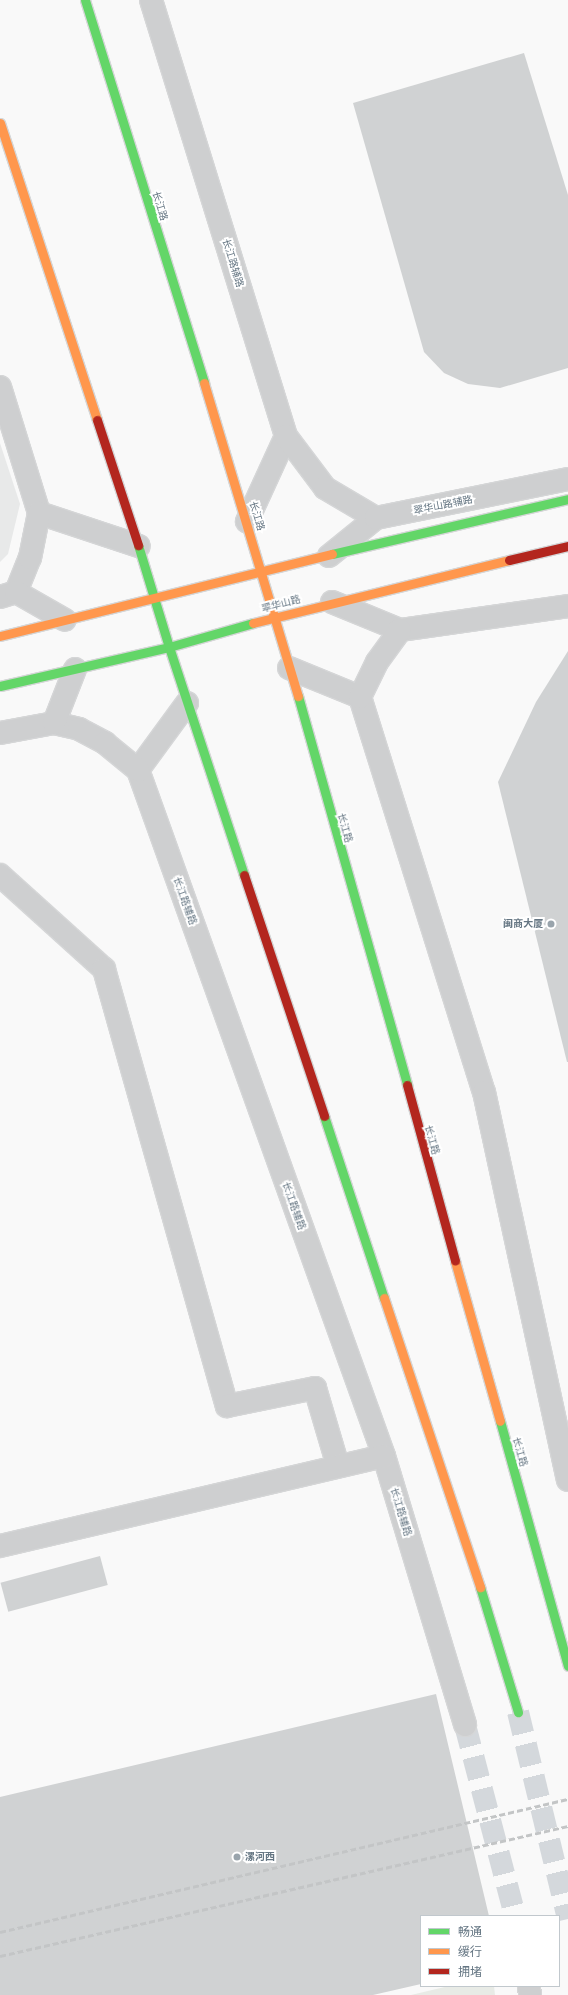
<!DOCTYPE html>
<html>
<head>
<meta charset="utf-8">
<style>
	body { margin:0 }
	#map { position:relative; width:568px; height:1995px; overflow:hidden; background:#f9f9f9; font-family:"Archivo Narrow","Noto Sans SC",sans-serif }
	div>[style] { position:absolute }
	.built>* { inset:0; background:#e8e9e9 }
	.green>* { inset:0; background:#e8ebe6 }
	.building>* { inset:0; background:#d0d2d3; transform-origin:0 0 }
	.street-tunnel>* { height:22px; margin-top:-11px; transform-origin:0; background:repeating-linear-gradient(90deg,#d4d8dc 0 22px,transparent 0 33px) }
	.secondary-tunnel>* { height:22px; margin-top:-11px; transform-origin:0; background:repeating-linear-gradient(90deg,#d4d8dc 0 22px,transparent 0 33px) }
	.roads { filter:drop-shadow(1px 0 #d5d6d7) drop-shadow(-1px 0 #d5d6d7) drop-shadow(0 1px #d5d6d7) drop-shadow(0 -1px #d5d6d7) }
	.street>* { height:22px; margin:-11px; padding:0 11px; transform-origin:11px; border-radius:11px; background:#cecfd0 }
	.fast>* { height:9px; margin:-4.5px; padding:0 4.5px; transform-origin:4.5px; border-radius:4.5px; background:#63d668 }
	.slow>* { height:9px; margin:-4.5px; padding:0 4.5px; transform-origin:4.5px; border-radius:4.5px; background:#ff974d }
	.jam>* { height:9px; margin:-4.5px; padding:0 4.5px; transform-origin:4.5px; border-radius:4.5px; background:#b3261e }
	.rail>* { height:3px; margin-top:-1.5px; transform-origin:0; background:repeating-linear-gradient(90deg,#c3c5c6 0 6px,transparent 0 9px) }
	.dots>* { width:11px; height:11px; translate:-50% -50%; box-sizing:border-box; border:2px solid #fff; border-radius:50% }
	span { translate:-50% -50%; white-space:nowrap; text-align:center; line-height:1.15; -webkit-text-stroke:4px #fff; paint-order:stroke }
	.street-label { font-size:10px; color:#657683 }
	.poi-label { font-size:10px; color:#657683; font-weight:700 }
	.right { translate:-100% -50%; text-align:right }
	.left { translate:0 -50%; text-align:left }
	.legend { position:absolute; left:420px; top:1915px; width:140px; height:72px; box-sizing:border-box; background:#fff; border:1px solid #c1c8cd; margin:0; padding:5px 7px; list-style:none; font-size:12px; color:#657683 }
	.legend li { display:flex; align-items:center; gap:8px; height:20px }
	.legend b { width:20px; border:1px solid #c1c8cd }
</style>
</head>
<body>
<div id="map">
	<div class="built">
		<i style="clip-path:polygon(0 443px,20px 504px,8px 554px,0 562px)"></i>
	</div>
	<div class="green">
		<i style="clip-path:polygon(449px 1986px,494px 1986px,495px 1995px,411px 1995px)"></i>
	</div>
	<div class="building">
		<i style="clip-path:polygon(524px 53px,568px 195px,568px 368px,500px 388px,468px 384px,444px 373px,424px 352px,353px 103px)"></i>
		<i style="clip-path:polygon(568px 651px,568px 1062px,567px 1062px,498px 782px,536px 702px)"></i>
		<i style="left:100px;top:1556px;width:30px;height:103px;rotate:75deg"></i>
		<i style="clip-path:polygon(436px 1694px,489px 1916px,421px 1916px,421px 1984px,373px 1995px,0 1995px,0 1797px)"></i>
	</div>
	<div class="street-tunnel">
		<i style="left:465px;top:1725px;width:197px;rotate:75.3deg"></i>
	</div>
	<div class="secondary-tunnel">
		<i style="left:518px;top:1712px;width:213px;rotate:76.4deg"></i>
	</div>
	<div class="roads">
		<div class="street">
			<i style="left:151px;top:0;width:456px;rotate:72.8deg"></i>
			<i style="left:286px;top:436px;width:94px;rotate:114.6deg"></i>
			<i style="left:0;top:387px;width:132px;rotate:72.8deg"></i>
			<i style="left:39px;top:513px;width:105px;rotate:18.3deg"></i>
			<i style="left:286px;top:436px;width:65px;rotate:53.1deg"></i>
			<i style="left:325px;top:488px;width:59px;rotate:30.5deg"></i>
			<i style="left:329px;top:556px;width:60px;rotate:-39deg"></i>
			<i style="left:376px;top:518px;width:196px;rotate:-11.5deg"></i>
			<i style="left:16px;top:592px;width:37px;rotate:-68deg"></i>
			<i style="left:30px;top:558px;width:46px;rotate:-78.7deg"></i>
			<i style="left:0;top:597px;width:17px;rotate:-17deg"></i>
			<i style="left:16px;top:592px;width:56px;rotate:29.7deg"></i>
			<i style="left:332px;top:602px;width:74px;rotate:22.4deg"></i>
			<i style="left:400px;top:630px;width:170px;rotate:-8.1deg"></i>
			<i style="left:289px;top:668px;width:77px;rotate:22.2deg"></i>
			<i style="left:360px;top:697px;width:414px;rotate:72.6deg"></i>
			<i style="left:484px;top:1092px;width:397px;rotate:77.8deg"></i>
			<i style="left:360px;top:697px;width:39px;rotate:-64deg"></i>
			<i style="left:377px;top:662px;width:39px;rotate:-54deg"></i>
			<i style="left:187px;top:703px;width:83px;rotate:126.2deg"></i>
			<i style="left:138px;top:770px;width:729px;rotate:70.27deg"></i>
			<i style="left:384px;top:1456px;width:281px;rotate:73.2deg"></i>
			<i style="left:54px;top:723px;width:26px;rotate:13deg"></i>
			<i style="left:79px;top:729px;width:30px;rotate:28deg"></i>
			<i style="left:105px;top:743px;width:43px;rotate:39.3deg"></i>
			<i style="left:0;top:733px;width:55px;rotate:-10.5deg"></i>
			<i style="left:54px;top:723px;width:58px;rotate:-68.7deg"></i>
			<i style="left:0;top:875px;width:140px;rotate:42.1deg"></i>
			<i style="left:104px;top:969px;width:454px;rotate:74.3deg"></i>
			<i style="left:227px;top:1406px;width:90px;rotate:-11.6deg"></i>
			<i style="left:315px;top:1388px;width:81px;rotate:73.6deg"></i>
			<i style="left:0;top:1546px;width:394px;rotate:-13.2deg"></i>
			<i style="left:529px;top:1986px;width:9px;rotate:84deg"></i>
		</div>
		<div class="fast">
			<i style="left:85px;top:0;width:401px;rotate:72.7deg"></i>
			<i style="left:138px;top:545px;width:107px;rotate:73.1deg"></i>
			<i style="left:169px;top:647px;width:240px;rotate:71.8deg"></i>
			<i style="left:332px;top:554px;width:242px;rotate:-13.1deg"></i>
			<i style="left:0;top:686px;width:173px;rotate:-13deg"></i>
			<i style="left:169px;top:647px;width:87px;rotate:-15.9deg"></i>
			<i style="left:298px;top:696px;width:404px;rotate:74.3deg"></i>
			<i style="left:324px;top:1116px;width:192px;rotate:71.8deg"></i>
			<i style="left:500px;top:1421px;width:254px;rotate:74.5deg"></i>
			<i style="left:480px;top:1587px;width:131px;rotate:73.1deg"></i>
		</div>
		<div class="slow">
			<i style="left:0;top:123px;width:312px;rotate:71.9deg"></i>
			<i style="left:204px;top:383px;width:327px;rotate:73.3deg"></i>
			<i style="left:253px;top:623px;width:264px;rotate:-13.8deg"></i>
			<i style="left:0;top:636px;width:342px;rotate:-13.9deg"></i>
			<i style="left:455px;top:1261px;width:166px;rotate:74.3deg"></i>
			<i style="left:384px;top:1298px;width:305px;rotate:71.6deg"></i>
		</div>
		<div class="jam">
			<i style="left:97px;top:420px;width:132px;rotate:71.8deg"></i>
			<i style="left:509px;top:560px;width:61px;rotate:-13.3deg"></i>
			<i style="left:244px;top:875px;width:254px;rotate:71.6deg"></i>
			<i style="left:407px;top:1085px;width:182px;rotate:74.7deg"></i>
		</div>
	</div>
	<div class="rail">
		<i style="left:0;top:1932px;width:583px;rotate:-13.18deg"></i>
		<i style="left:0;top:1956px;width:583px;rotate:-12.89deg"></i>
	</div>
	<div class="dots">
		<i style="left:551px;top:924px;background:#99a4ac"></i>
		<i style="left:237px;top:1857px;background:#99a4ac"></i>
	</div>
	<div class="street-label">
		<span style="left:160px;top:206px;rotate:73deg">长江路</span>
		<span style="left:233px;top:263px;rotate:73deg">长江路辅路</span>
		<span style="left:443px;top:505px;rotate:-11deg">翠华山路辅路</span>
		<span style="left:257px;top:516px;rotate:73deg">长江路</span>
		<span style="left:281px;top:604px;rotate:-15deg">翠华山路</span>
		<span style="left:345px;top:828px;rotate:74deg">长江路</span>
		<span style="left:185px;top:901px;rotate:70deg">长江路辅路</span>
		<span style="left:432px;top:1140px;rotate:74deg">长江路</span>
		<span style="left:294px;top:1206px;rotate:70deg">长江路辅路</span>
		<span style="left:520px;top:1452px;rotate:74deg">长江路</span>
		<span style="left:401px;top:1512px;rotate:73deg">长江路辅路</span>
	</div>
	<div class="poi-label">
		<span class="right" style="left:543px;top:924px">闽商大厦</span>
		<span class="left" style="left:245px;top:1857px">漯河西</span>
	</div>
	<ul class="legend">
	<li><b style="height:5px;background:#63d668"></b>畅通</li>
	<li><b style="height:5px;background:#ff974d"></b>缓行</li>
	<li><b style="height:5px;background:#b3261e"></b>拥堵</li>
	</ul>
</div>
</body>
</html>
